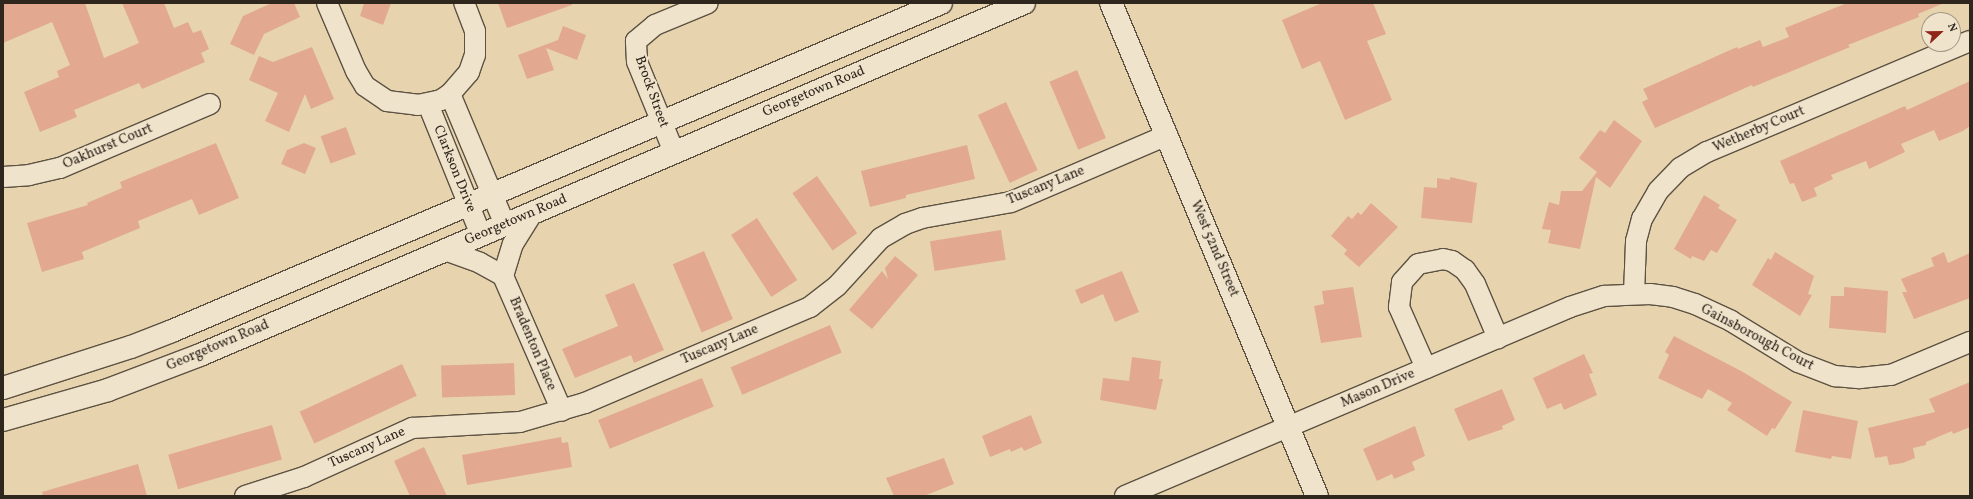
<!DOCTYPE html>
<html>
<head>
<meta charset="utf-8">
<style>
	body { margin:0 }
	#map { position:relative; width:1973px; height:499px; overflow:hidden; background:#e7d4af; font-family:Vollkorn,serif }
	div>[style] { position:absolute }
	.building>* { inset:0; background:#e2a990; transform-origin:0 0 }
	.roads { filter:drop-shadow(1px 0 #5d5242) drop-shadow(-1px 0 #5d5242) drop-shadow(0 1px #5d5242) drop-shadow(0 -1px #5d5242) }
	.minor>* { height:20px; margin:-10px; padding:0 10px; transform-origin:10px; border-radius:10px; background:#efe3cb }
	.tertiary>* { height:22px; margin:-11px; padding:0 11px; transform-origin:11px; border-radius:11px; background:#efe3cb }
	.secondary>* { height:22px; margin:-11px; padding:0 11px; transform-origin:11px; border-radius:11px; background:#efe3cb }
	span { translate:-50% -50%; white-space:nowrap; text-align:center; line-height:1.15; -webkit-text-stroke:4px #efe3cb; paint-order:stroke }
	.street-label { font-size:14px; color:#2f261d }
	.frame { position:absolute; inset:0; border:4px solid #2f261d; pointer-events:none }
	.north { position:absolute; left:1921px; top:12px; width:40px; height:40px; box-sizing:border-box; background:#efe3cb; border:1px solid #a29785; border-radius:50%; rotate:68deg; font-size:11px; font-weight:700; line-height:16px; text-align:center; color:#2f261d }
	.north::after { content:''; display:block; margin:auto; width:14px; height:18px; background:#8f2418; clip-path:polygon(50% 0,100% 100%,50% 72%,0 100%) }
</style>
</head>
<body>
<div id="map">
	<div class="building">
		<i style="clip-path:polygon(3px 3px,85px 3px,104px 58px,139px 43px,122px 3px,164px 3px,174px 28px,188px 22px,193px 33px,201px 30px,209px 49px,201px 53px,205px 62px,142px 89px,139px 83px,74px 110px,77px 117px,40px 132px,24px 92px,59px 77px,57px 71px,70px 65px,52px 22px,3px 43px)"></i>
		<i style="clip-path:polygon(272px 3px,294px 3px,300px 17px,264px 34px,254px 55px,230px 44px,243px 16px)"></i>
		<i style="clip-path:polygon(364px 3px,391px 3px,383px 25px,360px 16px)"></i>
		<i style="clip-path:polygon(498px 3px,572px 3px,572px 5px,507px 28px)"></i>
		<i style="clip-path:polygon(1322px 3px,1373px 3px,1386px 34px,1367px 41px,1392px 100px,1345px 120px,1320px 61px,1302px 69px,1282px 20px)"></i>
		<i style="clip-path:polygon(1847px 3px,1944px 3px,1918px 14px,1919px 17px,1848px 45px,1850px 47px,1753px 87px,1752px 85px,1655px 128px,1642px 102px,1648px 99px,1643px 89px,1737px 47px,1738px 49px,1760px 40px,1763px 47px,1789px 37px,1785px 28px)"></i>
		<i style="clip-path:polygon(563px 26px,586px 35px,577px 60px,546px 48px,554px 70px,527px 79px,518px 55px,558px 40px)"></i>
		<i style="clip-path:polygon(312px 47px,334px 99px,311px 109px,305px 94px,289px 132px,265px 121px,278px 93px,249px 80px,259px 56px,273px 62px)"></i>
		<i style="left:1077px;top:70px;width:74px;height:30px;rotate:67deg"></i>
		<i style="clip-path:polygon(1970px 81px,1970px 126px,1963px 131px,1939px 141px,1934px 130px,1901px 144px,1905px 152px,1869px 169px,1866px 161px,1831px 175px,1833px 179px,1814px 188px,1817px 196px,1802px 202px,1794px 183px,1790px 184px,1780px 161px,1905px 106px,1907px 110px)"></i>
		<i style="left:1006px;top:102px;width:75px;height:31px;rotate:65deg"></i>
		<i style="clip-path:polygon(1614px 120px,1642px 141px,1610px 188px,1596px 177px,1580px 249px,1548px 243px,1551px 230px,1542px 229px,1549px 202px,1559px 205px,1561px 191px,1582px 191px,1597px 172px,1579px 158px,1600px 130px,1605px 133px)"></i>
		<i style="left:346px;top:127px;width:29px;height:27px;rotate:70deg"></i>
		<i style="clip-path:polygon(216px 143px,239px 198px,199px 215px,192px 199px,138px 221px,140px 228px,82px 252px,84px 259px,42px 272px,27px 223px,88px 205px,87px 203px,122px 188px,120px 182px)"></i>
		<i style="clip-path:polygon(304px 143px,316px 148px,305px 174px,281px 164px,287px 150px)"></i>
		<i style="clip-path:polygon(967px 145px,975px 179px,906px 195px,906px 198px,870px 207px,861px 171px)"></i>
		<i style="left:817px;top:176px;width:70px;height:30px;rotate:55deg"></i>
		<i style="clip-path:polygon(1450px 177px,1477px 183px,1472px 223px,1421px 218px,1424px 187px,1437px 188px,1437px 178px,1450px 180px)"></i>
		<i style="clip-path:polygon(1704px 195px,1720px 205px,1718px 208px,1737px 220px,1717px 253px,1711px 250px,1704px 261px,1692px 256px,1691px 259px,1674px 249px)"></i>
		<i style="clip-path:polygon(1371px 203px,1398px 227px,1359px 267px,1344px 254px,1347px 250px,1331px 236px,1348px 216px,1352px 219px,1358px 212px,1361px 215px)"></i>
		<i style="left:757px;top:218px;width:74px;height:31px;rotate:57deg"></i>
		<i style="left:1001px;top:230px;width:30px;height:72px;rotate:81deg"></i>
		<i style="left:704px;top:251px;width:74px;height:34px;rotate:67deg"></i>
		<i style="clip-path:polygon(1775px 252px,1814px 276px,1808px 294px,1812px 295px,1800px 316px,1752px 285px,1768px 258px,1771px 260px)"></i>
		<i style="clip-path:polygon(1944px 252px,1948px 263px,1970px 253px,1970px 298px,1914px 319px,1902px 292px,1907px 292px,1901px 279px,1934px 266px,1931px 258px)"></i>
		<i style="clip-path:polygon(895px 256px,918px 275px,872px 329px,849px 310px,882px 271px,888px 279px,885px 268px)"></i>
		<i style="clip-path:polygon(1122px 271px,1139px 312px,1115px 322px,1103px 294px,1081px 304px,1075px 290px)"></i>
		<i style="clip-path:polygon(634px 283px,664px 350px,634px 363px,631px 355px,575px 378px,562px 349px,618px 326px,605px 295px)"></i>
		<i style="clip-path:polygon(1353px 287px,1362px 337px,1321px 343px,1314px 306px,1324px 304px,1322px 291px)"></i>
		<i style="clip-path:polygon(1844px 287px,1888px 291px,1886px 333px,1829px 328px,1831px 296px,1844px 296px)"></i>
		<i style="left:830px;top:325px;width:30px;height:108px;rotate:67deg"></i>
		<i style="clip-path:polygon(1674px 336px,1743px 372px,1792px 402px,1775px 429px,1772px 428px,1767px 436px,1727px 410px,1732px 403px,1708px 389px,1702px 399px,1658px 378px,1669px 355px,1665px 352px)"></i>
		<i style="clip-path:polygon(1584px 354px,1593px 373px,1589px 374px,1597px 395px,1564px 410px,1561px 403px,1547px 409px,1533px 378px)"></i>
		<i style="clip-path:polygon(1132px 357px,1161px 361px,1159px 379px,1163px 379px,1156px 410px,1100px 400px,1103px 378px,1129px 381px)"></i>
		<i style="left:514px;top:363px;width:32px;height:73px;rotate:88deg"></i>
		<i style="left:402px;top:364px;width:35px;height:113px;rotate:65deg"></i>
		<i style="left:702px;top:378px;width:31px;height:112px;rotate:68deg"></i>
		<i style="clip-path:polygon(1970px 382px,1970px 427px,1953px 434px,1952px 431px,1926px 442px,1926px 445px,1913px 448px,1915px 458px,1903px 463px,1889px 465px,1887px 456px,1875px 458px,1868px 428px,1935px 412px,1929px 399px)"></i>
		<i style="clip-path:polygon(1502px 389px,1515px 420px,1502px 426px,1503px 429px,1468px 441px,1454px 409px)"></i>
		<i style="clip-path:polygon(1803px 410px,1858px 421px,1851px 459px,1832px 456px,1831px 459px,1795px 452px)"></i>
		<i style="clip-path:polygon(1031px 415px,1042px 443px,1024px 451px,1022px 447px,1011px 452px,1010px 449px,990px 457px,982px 436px)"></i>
		<i style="left:272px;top:425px;width:36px;height:108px;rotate:74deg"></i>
		<i style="clip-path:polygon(1415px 426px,1425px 456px,1412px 462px,1415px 470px,1394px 479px,1392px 474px,1377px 481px,1363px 449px)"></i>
		<i style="clip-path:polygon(561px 437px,562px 443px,568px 442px,572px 467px,467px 485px,462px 455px)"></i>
		<i style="clip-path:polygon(424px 447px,440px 481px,447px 496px,410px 496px,394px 461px)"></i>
		<i style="clip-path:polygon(944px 458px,954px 484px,924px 496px,894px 496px,886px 478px)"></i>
		<i style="clip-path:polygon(138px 464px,147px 496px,43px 496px,42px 492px)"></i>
	</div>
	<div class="roads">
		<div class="minor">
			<i style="left:327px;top:3px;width:74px;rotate:66.9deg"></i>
			<i style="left:356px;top:71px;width:17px;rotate:59deg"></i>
			<i style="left:365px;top:86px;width:27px;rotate:34deg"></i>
			<i style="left:387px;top:101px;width:31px;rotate:7deg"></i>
			<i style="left:418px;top:105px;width:24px;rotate:-12deg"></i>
			<i style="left:441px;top:100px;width:11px;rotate:-34deg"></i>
			<i style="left:450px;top:94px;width:29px;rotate:-49deg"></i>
			<i style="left:469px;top:72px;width:18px;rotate:-71deg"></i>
			<i style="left:475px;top:55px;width:24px;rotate:-90deg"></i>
			<i style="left:475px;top:31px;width:30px;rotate:-111deg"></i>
			<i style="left:450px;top:94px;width:142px;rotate:67.2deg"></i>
			<i style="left:428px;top:104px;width:141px;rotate:68deg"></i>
			<i style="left:674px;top:152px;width:97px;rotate:-112.3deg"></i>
			<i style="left:637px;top:62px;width:21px;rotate:-93deg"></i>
			<i style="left:636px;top:41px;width:25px;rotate:-40deg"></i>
			<i style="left:655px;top:25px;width:57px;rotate:-22.5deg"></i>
			<i style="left:3px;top:177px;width:26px;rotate:-4deg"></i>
			<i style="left:29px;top:175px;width:32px;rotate:-13deg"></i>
			<i style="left:60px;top:168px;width:163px;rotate:-23.1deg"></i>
			<i style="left:445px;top:250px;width:37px;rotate:20deg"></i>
			<i style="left:480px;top:263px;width:26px;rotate:29deg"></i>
			<i style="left:503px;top:276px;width:147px;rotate:66.4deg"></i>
			<i style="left:503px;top:276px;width:34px;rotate:-73deg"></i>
			<i style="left:513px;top:244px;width:36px;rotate:-58deg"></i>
			<i style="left:1634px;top:294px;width:53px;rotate:-87.8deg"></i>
			<i style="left:1636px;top:241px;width:23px;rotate:-75deg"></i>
			<i style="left:1642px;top:219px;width:32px;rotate:-60deg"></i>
			<i style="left:1658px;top:191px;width:32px;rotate:-46deg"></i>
			<i style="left:1680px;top:168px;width:31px;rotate:-31deg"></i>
			<i style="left:1707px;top:152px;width:285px;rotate:-22.9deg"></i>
			<i style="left:1426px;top:368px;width:67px;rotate:-113.9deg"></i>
			<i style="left:1399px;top:307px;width:25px;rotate:-83deg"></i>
			<i style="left:1402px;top:282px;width:24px;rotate:-48deg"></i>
			<i style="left:1418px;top:264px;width:25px;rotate:-11deg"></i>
			<i style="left:1443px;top:259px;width:9px;rotate:13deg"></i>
			<i style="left:1452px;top:261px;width:16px;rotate:35deg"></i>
			<i style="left:1465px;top:270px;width:17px;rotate:54deg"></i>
			<i style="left:1475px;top:284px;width:59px;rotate:66.9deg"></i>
			<i style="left:245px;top:496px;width:62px;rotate:-17.9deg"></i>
			<i style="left:304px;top:477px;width:119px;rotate:-24.4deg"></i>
			<i style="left:412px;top:428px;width:108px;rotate:-3.2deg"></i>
			<i style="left:520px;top:422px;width:68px;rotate:-16.3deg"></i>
			<i style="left:585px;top:403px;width:245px;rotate:-23.1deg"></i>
			<i style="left:810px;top:307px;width:34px;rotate:-38deg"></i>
			<i style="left:837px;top:286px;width:65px;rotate:-47.5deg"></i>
			<i style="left:881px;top:238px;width:28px;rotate:-30deg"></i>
			<i style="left:905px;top:224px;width:18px;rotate:-19deg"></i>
			<i style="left:922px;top:218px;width:90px;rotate:-10.2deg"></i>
			<i style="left:1011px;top:202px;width:170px;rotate:-23.2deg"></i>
			<i style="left:1125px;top:496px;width:483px;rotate:-23deg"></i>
			<i style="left:1570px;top:307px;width:36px;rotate:-18deg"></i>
			<i style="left:1604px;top:296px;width:46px;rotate:-2.5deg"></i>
			<i style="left:1650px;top:294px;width:23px;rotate:7deg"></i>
			<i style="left:1673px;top:297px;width:23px;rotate:18deg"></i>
			<i style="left:1695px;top:304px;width:40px;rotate:25deg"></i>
			<i style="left:1731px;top:321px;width:79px;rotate:31.5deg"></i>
			<i style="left:1798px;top:362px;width:40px;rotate:21deg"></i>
			<i style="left:1835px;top:376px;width:25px;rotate:5deg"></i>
			<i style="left:1860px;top:378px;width:31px;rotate:-6deg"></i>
			<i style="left:1891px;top:375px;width:86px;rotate:-22.7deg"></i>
		</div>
		<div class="tertiary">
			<i style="left:1111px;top:3px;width:534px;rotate:67.32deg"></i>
		</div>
		<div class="secondary">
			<i style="left:3px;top:388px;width:134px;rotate:-17.8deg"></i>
			<i style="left:131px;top:347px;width:44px;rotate:-21.3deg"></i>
			<i style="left:172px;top:331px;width:836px;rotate:-23.1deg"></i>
			<i style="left:3px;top:420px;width:109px;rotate:-15.9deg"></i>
			<i style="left:108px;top:390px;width:98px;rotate:-20.8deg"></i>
			<i style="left:200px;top:355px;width:896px;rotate:-23.13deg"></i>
		</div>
	</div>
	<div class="street-label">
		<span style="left:651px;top:92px;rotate:70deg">Brock Street</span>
		<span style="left:814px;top:92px;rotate:-23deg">Georgetown Road</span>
		<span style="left:1759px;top:130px;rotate:-23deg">Wetherby Court</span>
		<span style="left:108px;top:147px;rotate:-23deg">Oakhurst Court</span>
		<span style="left:454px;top:169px;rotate:68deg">Clarkson Drive</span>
		<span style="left:1046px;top:186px;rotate:-22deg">Tuscany Lane</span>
		<span style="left:516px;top:220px;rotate:-23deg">Georgetown Road</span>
		<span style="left:1214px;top:249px;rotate:67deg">West 52nd Street</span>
		<span style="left:1757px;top:338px;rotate:28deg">Gainsborough Court</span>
		<span style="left:532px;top:344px;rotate:67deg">Bradenton Place</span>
		<span style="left:720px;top:345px;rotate:-23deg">Tuscany Lane</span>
		<span style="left:218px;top:346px;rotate:-23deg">Georgetown Road</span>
		<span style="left:1378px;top:389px;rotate:-23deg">Mason Drive</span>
		<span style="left:367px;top:448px;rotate:-24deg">Tuscany Lane</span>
	</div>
	<div class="frame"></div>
	<div class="north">N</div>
</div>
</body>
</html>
